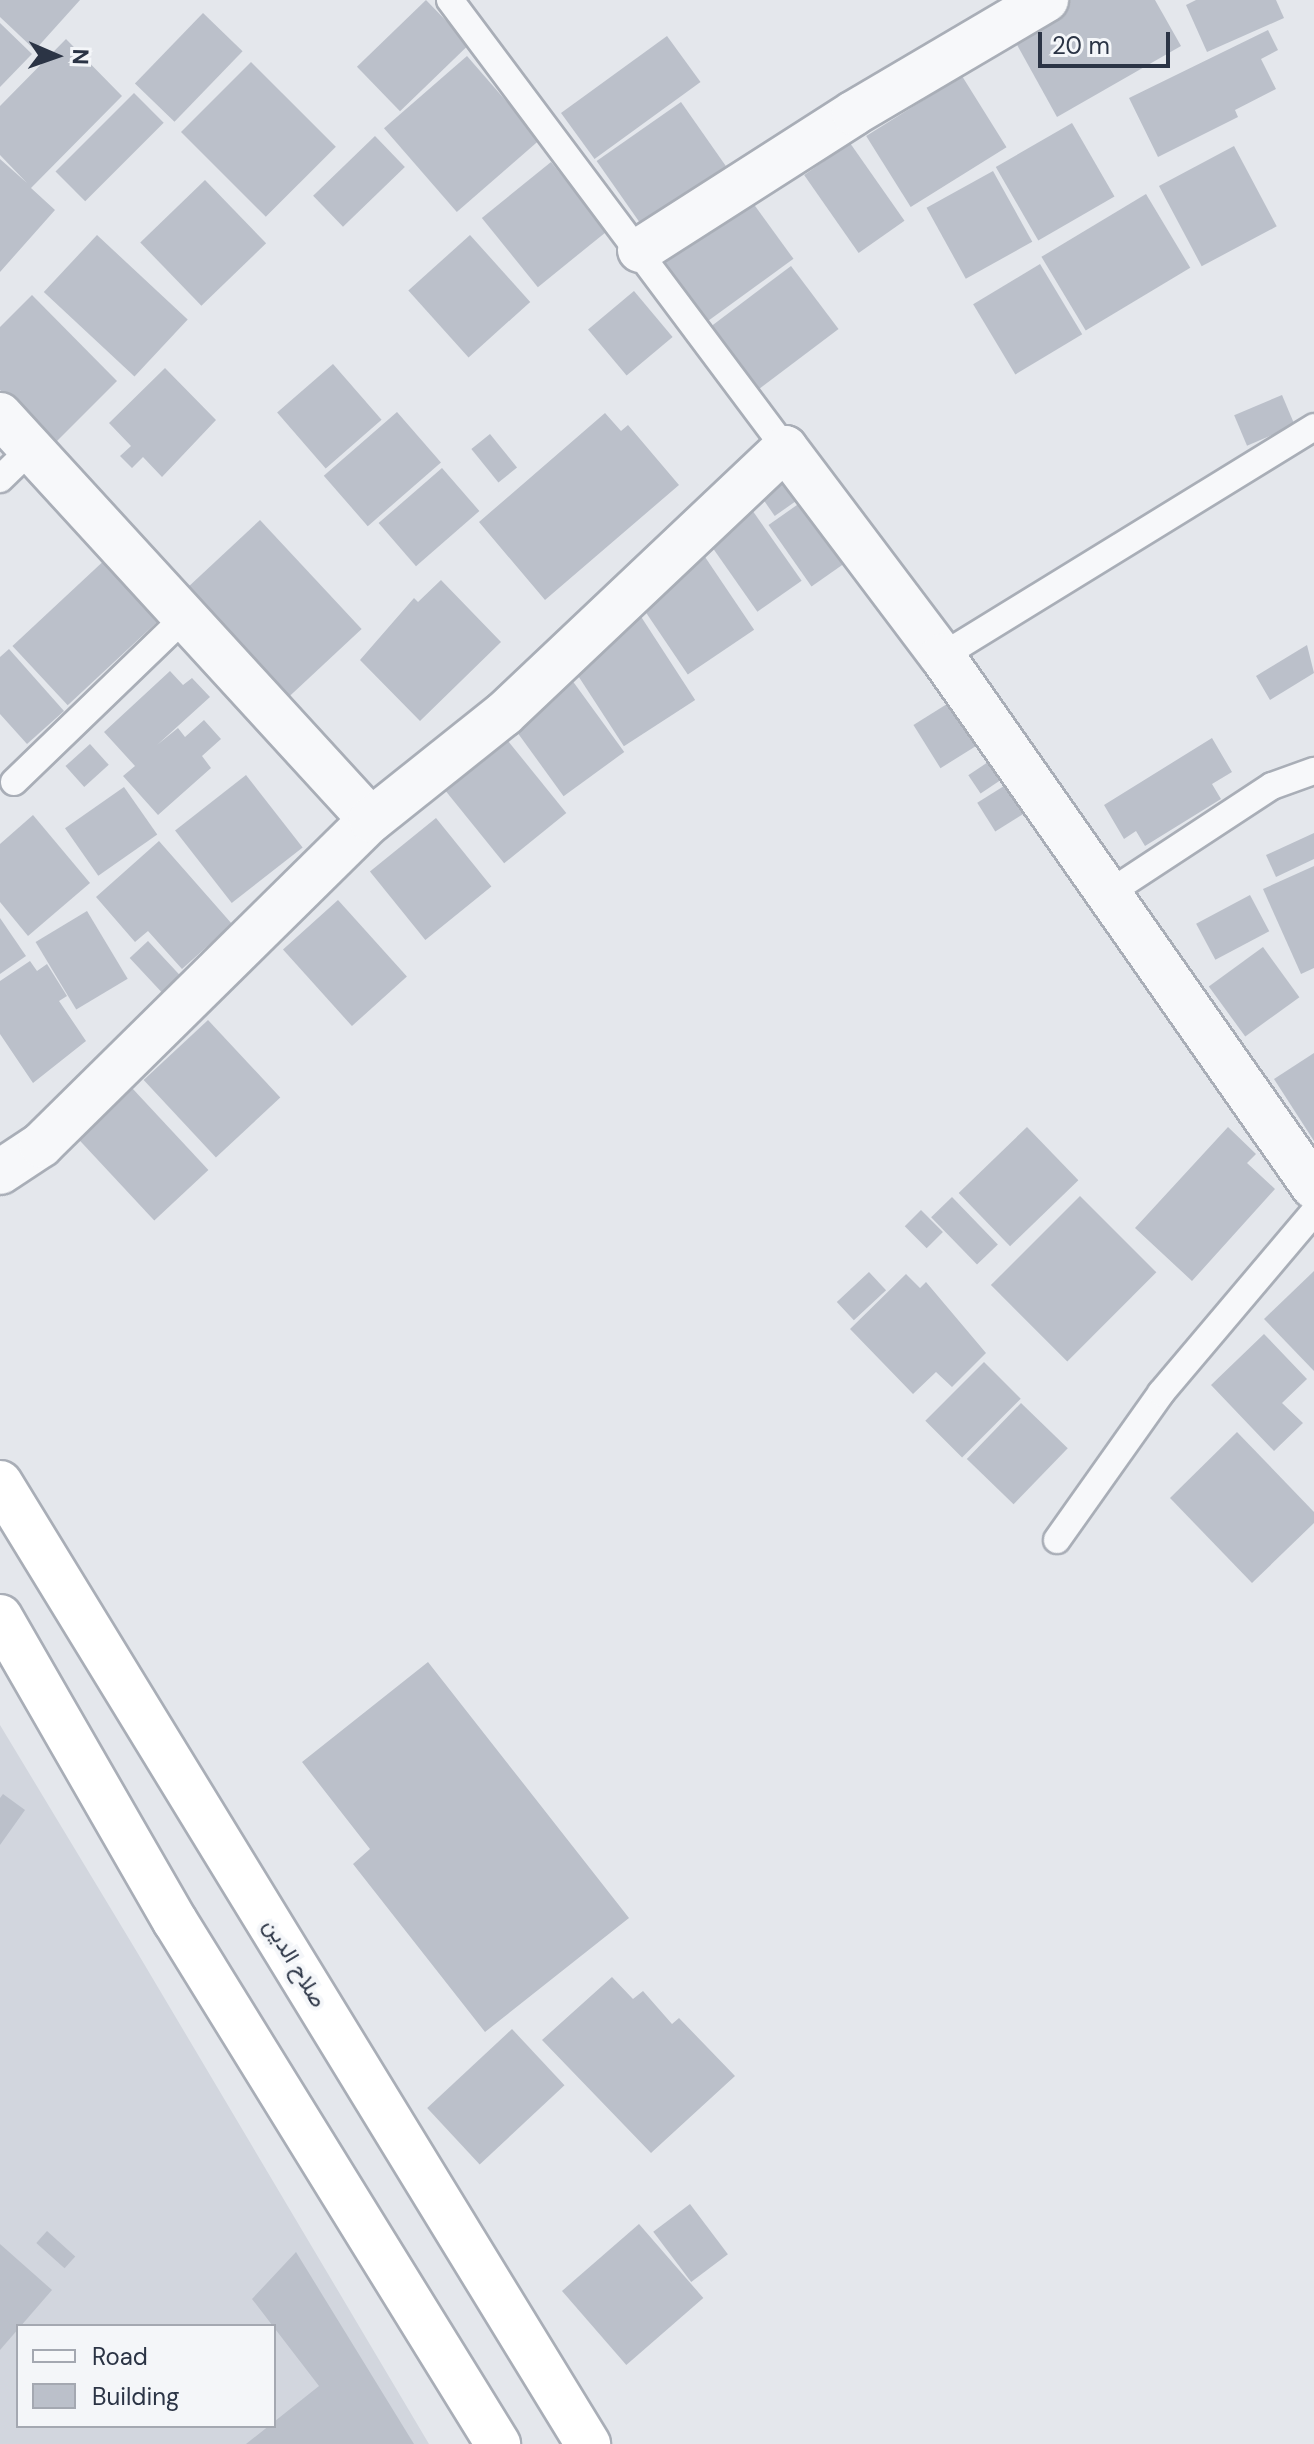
<!DOCTYPE html>
<html>
<head>
<meta charset="utf-8">
<style>
	body { margin:0 }
	#map { position:relative; width:1314px; height:2444px; overflow:hidden; background:#e4e7ec; font-family:"DM Sans",Vazirmatn,sans-serif }
	div>[style] { position:absolute }
	.built>* { inset:0; background:#d2d6de }
	.building>* { inset:0; background:#bbc0ca; transform-origin:0 0 }
	.roads { filter:drop-shadow(2px 0 #a9aeb7) drop-shadow(-2px 0 #a9aeb7) drop-shadow(0 2px #a9aeb7) drop-shadow(0 -2px #a9aeb7) }
	.service>* { height:26px; margin:-13px; padding:0 13px; transform-origin:13px; border-radius:13px; background:#f7f8fa }
	.minor>* { height:44px; margin:-22px; padding:0 22px; transform-origin:22px; border-radius:22px; background:#f7f8fa }
	.trunk>* { height:44px; margin:-22px; padding:0 22px; transform-origin:22px; border-radius:22px; background:#fff }
	span { translate:-50% -50%; white-space:nowrap; text-align:center; line-height:1.15; -webkit-text-stroke:8px #f4f6f9; paint-order:stroke }
	.street-label { font-size:22px; color:#2b3445 }
	.legend { position:absolute; left:16px; top:2324px; width:260px; height:104px; box-sizing:border-box; background:#f4f6f9; border:2px solid #a4a8b1; margin:0; padding:10px 14px; list-style:none; font-size:24px; color:#2b3445 }
	.legend li { display:flex; align-items:center; gap:16px; height:40px }
	.legend b { width:40px; border:2px solid #a4a8b1 }
	.north { position:absolute; left:16px; top:16px; width:80px; height:80px; -webkit-text-stroke:6px #f4f6f9; paint-order:stroke; rotate:92deg; font-size:22px; font-weight:700; line-height:32px; text-align:center; color:#2b3445 }
	.north::after { content:''; display:block; margin:auto; width:28px; height:36px; background:#2b3445; clip-path:polygon(50% 0,100% 100%,50% 72%,0 100%) }
	.scale { position:absolute; left:1038px; top:32px; width:132px; height:36px; box-sizing:border-box; border:4px solid #2b3445; border-top:0; padding-left:10px; font-size:24px; line-height:28px; white-space:nowrap; color:#2b3445; -webkit-text-stroke:6px #f4f6f9; paint-order:stroke }
</style>
</head>
<body>
<div id="map">
	<div class="built">
		<i style="clip-path:polygon(evenodd,0 1725px,137px 1952px,429px 2444px,0 2444px,0 1725px,18px 2326px,274px 2326px,274px 2426px,18px 2426px,18px 2326px)"></i>
	</div>
	<div class="building">
		<i style="clip-path:polygon(0 0,80px 0,35px 50px,0 17px)"></i>
		<i style="left:426px;top:0;width:62px;height:96px;rotate:46deg"></i>
		<i style="clip-path:polygon(1071px 0,1155px 0,1181px 46px,1057px 117px,1011px 34px)"></i>
		<i style="clip-path:polygon(1196px 0,1276px 0,1284px 18px,1207px 52px,1186px 5px)"></i>
		<i style="left:203px;top:13px;width:55px;height:98px;rotate:44deg"></i>
		<i style="clip-path:polygon(0 23px,32px 54px,0 87px)"></i>
		<i style="clip-path:polygon(1268px 30px,1278px 50px,1261px 59px,1276px 89px,1235px 110px,1238px 117px,1158px 157px,1129px 98px)"></i>
		<i style="left:667px;top:36px;width:57px;height:131px;rotate:54deg"></i>
		<i style="clip-path:polygon(66px 39px,122px 96px,31px 188px,55px 210px,0 272px,0 159px,27px 183px,0 155px,0 106px)"></i>
		<i style="left:467px;top:56px;width:111px;height:110px;rotate:49deg"></i>
		<i style="left:251px;top:62px;width:120px;height:99px;rotate:45deg"></i>
		<i style="left:962px;top:76px;width:84px;height:113px;rotate:58deg"></i>
		<i style="left:134px;top:93px;width:42px;height:111px;rotate:45deg"></i>
		<i style="left:681px;top:102px;width:80px;height:103px;rotate:55deg"></i>
		<i style="left:1072px;top:123px;width:85px;height:88px;rotate:60deg"></i>
		<i style="left:375px;top:136px;width:43px;height:86px;rotate:46deg"></i>
		<i style="left:850px;top:143px;width:95px;height:56px;rotate:55deg"></i>
		<i style="left:1234px;top:146px;width:91px;height:85px;rotate:62deg"></i>
		<i style="left:551px;top:162px;width:89px;height:89px;rotate:51deg"></i>
		<i style="left:993px;top:171px;width:81px;height:76px;rotate:61deg"></i>
		<i style="left:205px;top:180px;width:88px;height:90px;rotate:46deg"></i>
		<i style="left:1146px;top:194px;width:86px;height:122px;rotate:59deg"></i>
		<i style="left:750px;top:199px;width:74px;height:107px;rotate:54deg"></i>
		<i style="left:97px;top:235px;width:124px;height:78px;rotate:43deg"></i>
		<i style="left:470px;top:235px;width:90px;height:83px;rotate:48deg"></i>
		<i style="left:1040px;top:264px;width:82px;height:78px;rotate:59deg"></i>
		<i style="left:791px;top:266px;width:79px;height:102px;rotate:53deg"></i>
		<i style="left:634px;top:291px;width:60px;height:60px;rotate:50deg"></i>
		<i style="clip-path:polygon(32px 295px,117px 381px,54px 444px,0 390px,0 327px)"></i>
		<i style="left:333px;top:364px;width:74px;height:74px;rotate:49deg"></i>
		<i style="clip-path:polygon(165px 368px,216px 420px,162px 477px,143px 457px,132px 468px,120px 456px,131px 446px,109px 423px)"></i>
		<i style="left:1282px;top:395px;width:33px;height:52px;rotate:67deg"></i>
		<i style="left:397px;top:412px;width:67px;height:97px;rotate:49deg"></i>
		<i style="clip-path:polygon(605px 413px,621px 431px,628px 425px,679px 485px,545px 600px,479px 522px)"></i>
		<i style="left:490px;top:434px;width:43px;height:24px;rotate:51deg"></i>
		<i style="left:783px;top:465px;width:37px;height:36px;rotate:55deg"></i>
		<i style="left:442px;top:468px;width:57px;height:84px;rotate:49deg"></i>
		<i style="left:807px;top:498px;width:75px;height:47px;rotate:55deg"></i>
		<i style="left:750px;top:507px;width:90px;height:54px;rotate:55deg"></i>
		<i style="left:260px;top:520px;width:149px;height:99px;rotate:47deg"></i>
		<i style="left:701px;top:551px;width:95px;height:80px;rotate:56deg"></i>
		<i style="left:109px;top:556px;width:81px;height:132px;rotate:47deg"></i>
		<i style="clip-path:polygon(441px 580px,501px 642px,420px 721px,360px 660px,414px 598px,418px 602px)"></i>
		<i style="left:638px;top:612px;width:105px;height:85px;rotate:57deg"></i>
		<i style="clip-path:polygon(1307px 645px,1314px 673px,1270px 700px,1256px 676px)"></i>
		<i style="clip-path:polygon(9px 649px,64px 711px,27px 744px,0 714px,0 657px)"></i>
		<i style="clip-path:polygon(170px 671px,183px 685px,192px 678px,210px 697px,157px 745px,178px 728px,185px 737px,204px 720px,221px 739px,202px 756px,211px 768px,158px 815px,123px 776px,135px 766px,104px 732px)"></i>
		<i style="left:569px;top:676px;width:94px;height:75px;rotate:54deg"></i>
		<i style="left:955px;top:699px;width:51px;height:49px;rotate:58deg"></i>
		<i style="left:504px;top:736px;width:99px;height:80px;rotate:51deg"></i>
		<i style="clip-path:polygon(1212px 738px,1232px 772px,1212px 784px,1221px 799px,1145px 846px,1136px 831px,1124px 839px,1104px 805px)"></i>
		<i style="left:90px;top:744px;width:28px;height:33px;rotate:48deg"></i>
		<i style="left:994px;top:758px;width:22px;height:31px;rotate:56deg"></i>
		<i style="left:246px;top:775px;width:92px;height:90px;rotate:52deg"></i>
		<i style="left:1012px;top:781px;width:34px;height:41px;rotate:58deg"></i>
		<i style="left:124px;top:787px;width:58px;height:72px;rotate:55deg"></i>
		<i style="clip-path:polygon(33px 815px,90px 883px,28px 936px,0 902px,0 844px)"></i>
		<i style="left:436px;top:818px;width:88px;height:85px;rotate:51deg"></i>
		<i style="clip-path:polygon(1314px 833px,1314px 859px,1276px 877px,1266px 855px)"></i>
		<i style="clip-path:polygon(159px 841px,232px 924px,182px 969px,148px 931px,135px 942px,96px 897px)"></i>
		<i style="clip-path:polygon(1314px 866px,1314px 968px,1301px 974px,1263px 889px)"></i>
		<i style="left:1250px;top:895px;width:41px;height:61px;rotate:62deg"></i>
		<i style="left:338px;top:900px;width:103px;height:74px;rotate:48deg"></i>
		<i style="left:87px;top:911px;width:79px;height:60px;rotate:59deg"></i>
		<i style="clip-path:polygon(0 918px,26px 956px,0 974px)"></i>
		<i style="left:148px;top:941px;width:54px;height:25px;rotate:47deg"></i>
		<i style="left:1263px;top:947px;width:62px;height:67px;rotate:54deg"></i>
		<i style="clip-path:polygon(30px 961px,37px 971px,47px 964px,67px 996px,59px 1001px,86px 1041px,33px 1083px,0 1034px,0 981px)"></i>
		<i style="left:208px;top:1020px;width:106px;height:88px;rotate:47deg"></i>
		<i style="clip-path:polygon(1314px 1053px,1314px 1141px,1274px 1079px)"></i>
		<i style="left:132px;top:1088px;width:112px;height:74px;rotate:47deg"></i>
		<i style="left:1027px;top:1127px;width:74px;height:95px;rotate:46deg"></i>
		<i style="clip-path:polygon(1228px 1127px,1256px 1154px,1247px 1163px,1275px 1189px,1192px 1281px,1135px 1228px)"></i>
		<i style="left:1080px;top:1196px;width:108px;height:126px;rotate:45deg"></i>
		<i style="left:952px;top:1197px;width:66px;height:29px;rotate:46deg"></i>
		<i style="left:921px;top:1210px;width:31px;height:23px;rotate:45deg"></i>
		<i style="clip-path:polygon(1314px 1271px,1314px 1371px,1264px 1319px)"></i>
		<i style="left:869px;top:1272px;width:25px;height:44px;rotate:47deg"></i>
		<i style="clip-path:polygon(906px 1274px,920px 1288px,926px 1282px,986px 1353px,952px 1387px,936px 1372px,913px 1394px,850px 1329px)"></i>
		<i style="clip-path:polygon(1264px 1334px,1307px 1379px,1282px 1403px,1303px 1423px,1274px 1451px,1211px 1385px)"></i>
		<i style="left:984px;top:1362px;width:52px;height:83px;rotate:45deg"></i>
		<i style="left:1021px;top:1403px;width:65px;height:78px;rotate:44deg"></i>
		<i style="clip-path:polygon(1237px 1432px,1314px 1512px,1314px 1523px,1252px 1583px,1170px 1498px)"></i>
		<i style="clip-path:polygon(428px 1662px,629px 1918px,485px 2032px,353px 1864px,370px 1849px,302px 1762px)"></i>
		<i style="clip-path:polygon(3px 1794px,25px 1810px,0 1845px,0 1798px)"></i>
		<i style="clip-path:polygon(612px 1977px,633px 1999px,643px 1991px,672px 2024px,679px 2018px,735px 2076px,651px 2153px,542px 2040px)"></i>
		<i style="left:512px;top:2029px;width:77px;height:116px;rotate:47deg"></i>
		<i style="left:690px;top:2204px;width:63px;height:46px;rotate:53deg"></i>
		<i style="left:639px;top:2224px;width:98px;height:102px;rotate:49deg"></i>
		<i style="left:47px;top:2231px;width:38px;height:16px;rotate:42deg"></i>
		<i style="clip-path:polygon(0 2244px,52px 2290px,0 2350px)"></i>
		<i style="clip-path:polygon(296px 2252px,414px 2444px,246px 2444px,319px 2386px,252px 2299px)"></i>
	</div>
	<div class="roads">
		<div class="service">
			<i style="left:450px;top:0;width:559px;rotate:53.21deg"></i>
			<i style="left:0;top:479px;width:46px;rotate:-44.1deg"></i>
			<i style="left:942px;top:656px;width:437px;rotate:-31.6deg"></i>
			<i style="left:14px;top:782px;width:236px;rotate:-44deg"></i>
			<i style="left:1109px;top:893px;width:195px;rotate:-33.3deg"></i>
			<i style="left:1272px;top:786px;width:45px;rotate:-19.7deg"></i>
			<i style="left:1057px;top:1540px;width:180px;rotate:-54.7deg"></i>
			<i style="left:1161px;top:1393px;width:237px;rotate:-49.8deg"></i>
		</div>
		<div class="minor">
			<i style="left:640px;top:250px;width:254px;rotate:-32.6deg"></i>
			<i style="left:854px;top:113px;width:223px;rotate:-30.5deg"></i>
			<i style="left:0;top:415px;width:549px;rotate:47.51deg"></i>
			<i style="left:0;top:1172px;width:49px;rotate:-33.4deg"></i>
			<i style="left:41px;top:1145px;width:463px;rotate:-44.6deg"></i>
			<i style="left:371px;top:820px;width:170px;rotate:-38.6deg"></i>
			<i style="left:504px;top:714px;width:387px;rotate:-43.4deg"></i>
			<i style="left:785px;top:448px;width:261px;rotate:53deg"></i>
			<i style="left:942px;top:656px;width:648px;rotate:54.99deg"></i>
		</div>
		<div class="trunk">
			<i style="left:0;top:1483px;width:1127px;rotate:58.54deg"></i>
			<i style="left:0;top:1617px;width:351px;rotate:60.1deg"></i>
			<i style="left:175px;top:1921px;width:615px;rotate:58.3deg"></i>
		</div>
	</div>
	<div class="street-label">
		<span style="left:295px;top:1963px;rotate:59deg">صلاح الدين</span>
	</div>
	<ul class="legend">
	<li><b style="height:10px;background:#f7f8fa"></b>Road</li>
	<li><b style="height:22px;background:#bbc0ca"></b>Building</li>
	</ul>
	<div class="north">N</div>
	<div class="scale">20 m</div>
</div>
</body>
</html>
